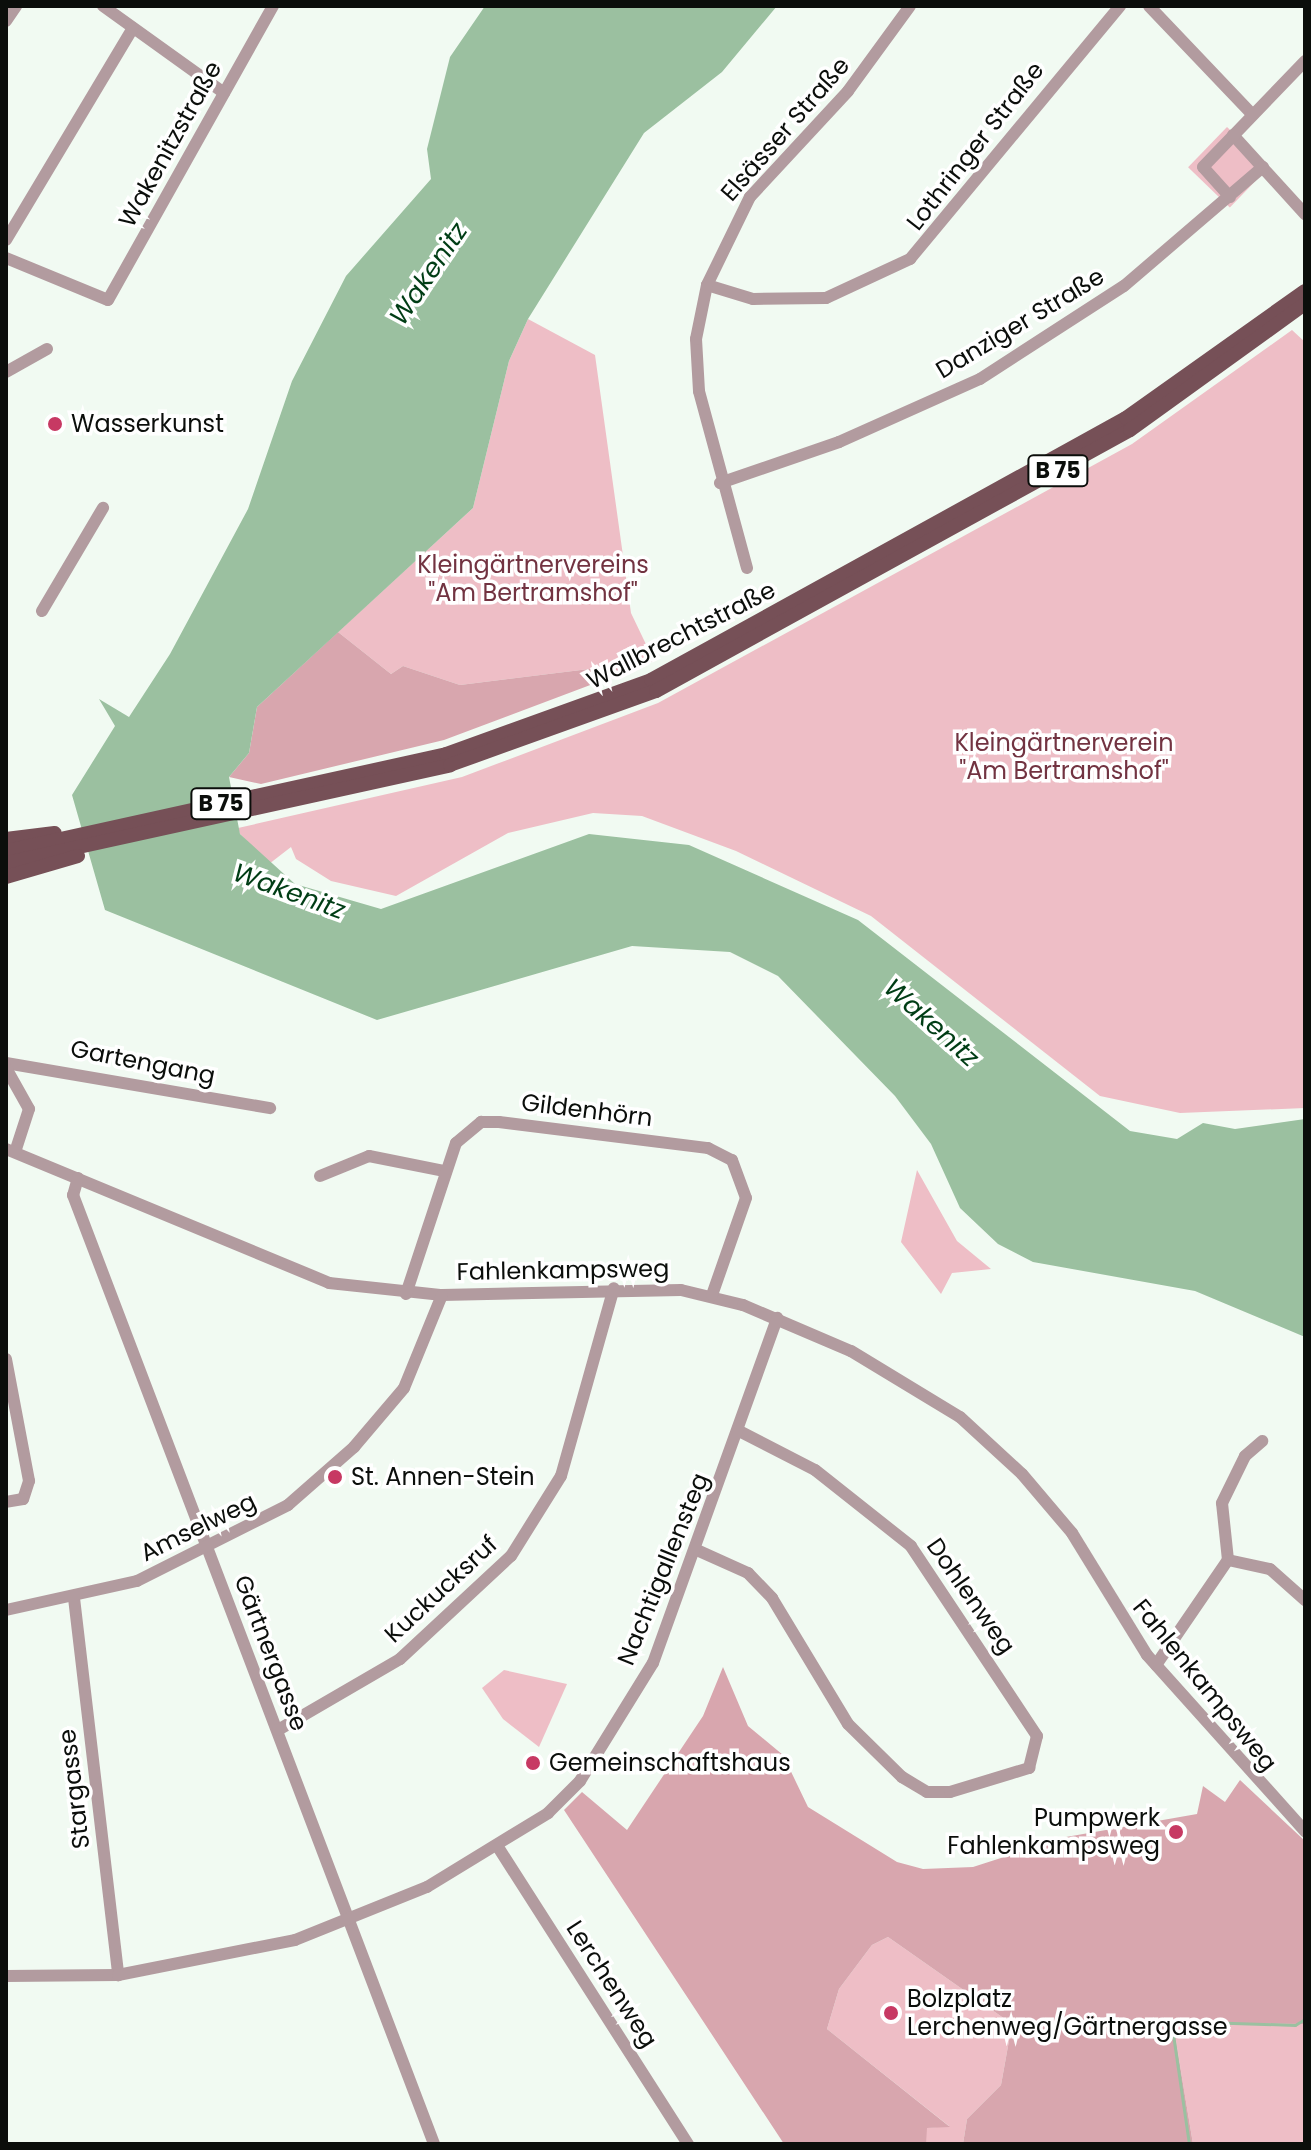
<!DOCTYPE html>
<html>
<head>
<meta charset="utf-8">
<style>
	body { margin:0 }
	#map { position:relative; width:1311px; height:2150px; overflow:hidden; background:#f1faf2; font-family:Poppins,sans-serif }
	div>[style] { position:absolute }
	.green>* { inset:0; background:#eebec6; transform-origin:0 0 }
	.forest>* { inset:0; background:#d8a6ae }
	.water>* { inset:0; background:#9bc0a0 }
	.stream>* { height:3px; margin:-1.5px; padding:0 1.5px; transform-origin:1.5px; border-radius:1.5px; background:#9bc0a0 }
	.minor>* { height:12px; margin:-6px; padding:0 6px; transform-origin:6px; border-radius:6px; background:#b29b9f }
	.major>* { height:14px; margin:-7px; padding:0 7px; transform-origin:7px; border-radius:7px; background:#765057 }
	.dots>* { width:22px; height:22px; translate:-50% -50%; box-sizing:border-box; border:4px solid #fff; border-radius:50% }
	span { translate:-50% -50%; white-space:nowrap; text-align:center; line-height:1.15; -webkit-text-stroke:7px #fff; paint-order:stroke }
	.shield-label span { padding:2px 6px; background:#fff; border:2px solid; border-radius:6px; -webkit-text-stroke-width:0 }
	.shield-label { font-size:22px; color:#0b0e0b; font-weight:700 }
	.street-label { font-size:24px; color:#0b0e0b }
	.poi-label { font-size:24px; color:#0b0e0b }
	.left { translate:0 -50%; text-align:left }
	.right { translate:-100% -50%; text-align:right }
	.park-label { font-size:24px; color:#723341 }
	.water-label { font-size:26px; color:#003d15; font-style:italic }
	.frame { position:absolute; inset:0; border:8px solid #0b0e0b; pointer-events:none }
</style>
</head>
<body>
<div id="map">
	<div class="green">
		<i style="left:1227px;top:127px;width:58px;height:56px;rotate:44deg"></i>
		<i style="clip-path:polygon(528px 319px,595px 355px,631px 613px,654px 661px,460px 685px,403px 666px,391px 674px,338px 632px,473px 508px,509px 361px)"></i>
		<i style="clip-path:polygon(1292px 330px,1305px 342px,1305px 1108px,1180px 1113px,1100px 1096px,871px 916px,736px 851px,642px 816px,593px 813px,508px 833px,396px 896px,331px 881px,296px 859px,291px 847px,269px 864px,240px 834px,238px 828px,462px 777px,658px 703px,1132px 444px)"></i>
		<i style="clip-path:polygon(917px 1170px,957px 1241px,991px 1269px,952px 1273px,941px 1294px,901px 1242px)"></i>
		<i style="clip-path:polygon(504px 1670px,567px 1684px,539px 1747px,503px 1719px,482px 1688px)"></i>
		<i style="clip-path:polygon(888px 1937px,1012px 2024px,1001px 2085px,967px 2119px,963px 2144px,926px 2144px,926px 2128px,949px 2126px,827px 2029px,839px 1989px,872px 1945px)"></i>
		<i style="clip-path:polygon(1173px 2023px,1305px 2024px,1305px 2144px,1193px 2144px)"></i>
	</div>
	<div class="forest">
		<i style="clip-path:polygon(338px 632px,391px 674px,403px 666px,460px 685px,654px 661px,444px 740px,261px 784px,229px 777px,249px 753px,257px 707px)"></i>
		<i style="clip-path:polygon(723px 1667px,748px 1726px,783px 1755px,808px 1807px,897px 1862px,923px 1869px,973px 1867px,1066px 1837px,1197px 1814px,1203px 1786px,1225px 1802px,1240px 1780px,1305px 1841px,1305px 2024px,1173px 2023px,1193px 2144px,963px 2144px,967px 2119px,1001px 2085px,1012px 2024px,888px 1937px,872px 1945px,839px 1989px,827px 2029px,950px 2127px,927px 2128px,926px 2144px,784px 2144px,564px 1810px,582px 1792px,627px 1830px,703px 1716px)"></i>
	</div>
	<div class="water">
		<i style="clip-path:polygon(485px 6px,777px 6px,722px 72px,644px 133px,528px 319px,509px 361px,473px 508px,257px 707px,249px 753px,229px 777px,240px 834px,295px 884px,381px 909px,589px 834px,689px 845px,858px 920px,1130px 1131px,1177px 1139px,1203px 1123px,1235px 1129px,1305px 1119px,1305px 1337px,1195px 1291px,1033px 1262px,998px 1244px,960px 1208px,931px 1144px,895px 1096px,778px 976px,730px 952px,632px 946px,377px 1020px,105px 910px,72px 795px,115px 726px,99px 699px,129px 717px,170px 654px,248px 509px,292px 381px,346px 276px,431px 179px,427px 149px,450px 57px)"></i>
	</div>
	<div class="stream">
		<i style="left:1189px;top:2144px;width:124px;rotate:-98.3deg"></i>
		<i style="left:1171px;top:2021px;width:124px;rotate:1.8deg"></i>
		<i style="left:1295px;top:2025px;width:12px;rotate:-31deg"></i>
	</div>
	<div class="minor">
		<i style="left:103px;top:6px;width:149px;rotate:35.7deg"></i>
		<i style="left:1149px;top:6px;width:149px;rotate:46.4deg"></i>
		<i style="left:6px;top:21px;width:18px;rotate:-56deg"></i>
		<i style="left:1233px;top:135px;width:107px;rotate:47.7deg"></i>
		<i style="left:1230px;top:197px;width:40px;rotate:-132deg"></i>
		<i style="left:1203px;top:167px;width:147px;rotate:-46.1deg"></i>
		<i style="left:6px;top:240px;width:247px;rotate:-59.1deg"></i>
		<i style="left:6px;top:258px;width:110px;rotate:22.4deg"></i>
		<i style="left:108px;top:300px;width:337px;rotate:-60.7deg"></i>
		<i style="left:707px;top:285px;width:48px;rotate:16.9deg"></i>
		<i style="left:753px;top:299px;width:73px;rotate:-0.8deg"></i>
		<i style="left:826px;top:298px;width:93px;rotate:-24.9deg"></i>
		<i style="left:910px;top:259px;width:329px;rotate:-50.3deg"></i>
		<i style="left:6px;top:372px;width:47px;rotate:-29.3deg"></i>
		<i style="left:720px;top:483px;width:126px;rotate:-19deg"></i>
		<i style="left:839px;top:442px;width:154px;rotate:-24.1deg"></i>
		<i style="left:980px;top:379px;width:171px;rotate:-32.9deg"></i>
		<i style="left:1124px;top:286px;width:183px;rotate:-40.6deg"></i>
		<i style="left:747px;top:568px;width:183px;rotate:-105.2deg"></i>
		<i style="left:699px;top:391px;width:52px;rotate:-93.3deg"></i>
		<i style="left:696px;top:339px;width:55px;rotate:-78.5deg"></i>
		<i style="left:707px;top:285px;width:98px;rotate:-64deg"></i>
		<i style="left:750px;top:197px;width:144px;rotate:-47.2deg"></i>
		<i style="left:848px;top:91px;width:105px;rotate:-53.9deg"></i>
		<i style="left:42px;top:611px;width:120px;rotate:-59.4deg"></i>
		<i style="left:6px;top:1063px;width:268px;rotate:9.7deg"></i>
		<i style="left:6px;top:1068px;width:47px;rotate:60.7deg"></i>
		<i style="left:29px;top:1109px;width:45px;rotate:108deg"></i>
		<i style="left:6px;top:1149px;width:350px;rotate:22.5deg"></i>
		<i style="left:329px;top:1283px;width:114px;rotate:6.1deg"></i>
		<i style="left:442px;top:1295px;width:239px;rotate:-1.2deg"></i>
		<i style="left:681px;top:1290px;width:64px;rotate:13.6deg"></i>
		<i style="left:743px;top:1305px;width:117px;rotate:23.1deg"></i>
		<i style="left:851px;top:1351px;width:127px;rotate:31.2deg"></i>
		<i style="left:960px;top:1417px;width:84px;rotate:42.6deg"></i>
		<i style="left:1022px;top:1474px;width:77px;rotate:49.7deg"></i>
		<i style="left:1072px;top:1533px;width:143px;rotate:58.4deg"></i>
		<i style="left:1147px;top:1655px;width:237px;rotate:48.1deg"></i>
		<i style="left:320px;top:1176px;width:53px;rotate:-22.2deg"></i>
		<i style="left:369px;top:1156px;width:76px;rotate:11.3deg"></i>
		<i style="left:78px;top:1178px;width:18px;rotate:106deg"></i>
		<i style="left:73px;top:1195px;width:1015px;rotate:69.17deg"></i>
		<i style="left:406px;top:1294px;width:159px;rotate:-71.7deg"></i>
		<i style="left:456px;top:1143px;width:33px;rotate:-40deg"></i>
		<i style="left:481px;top:1122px;width:18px"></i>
		<i style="left:499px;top:1122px;width:211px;rotate:7.1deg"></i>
		<i style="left:708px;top:1148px;width:27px;rotate:27deg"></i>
		<i style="left:732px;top:1160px;width:40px;rotate:69.8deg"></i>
		<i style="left:746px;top:1198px;width:103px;rotate:109.3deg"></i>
		<i style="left:6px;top:1359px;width:124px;rotate:79.3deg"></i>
		<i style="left:29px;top:1481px;width:19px;rotate:108deg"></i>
		<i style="left:23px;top:1499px;width:17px;rotate:170deg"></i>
		<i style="left:699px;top:1551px;width:54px;rotate:24.2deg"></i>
		<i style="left:748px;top:1573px;width:35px;rotate:46deg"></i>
		<i style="left:772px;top:1598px;width:147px;rotate:58.9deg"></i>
		<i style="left:848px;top:1724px;width:76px;rotate:44.5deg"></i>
		<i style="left:902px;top:1777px;width:29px;rotate:31deg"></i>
		<i style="left:927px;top:1792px;width:23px"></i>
		<i style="left:950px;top:1792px;width:83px;rotate:-16.9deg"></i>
		<i style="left:1029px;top:1768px;width:33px;rotate:-76deg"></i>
		<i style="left:1037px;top:1736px;width:228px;rotate:-123.6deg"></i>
		<i style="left:911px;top:1546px;width:122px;rotate:-141.6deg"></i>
		<i style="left:815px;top:1470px;width:85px;rotate:-152.8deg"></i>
		<i style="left:1228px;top:1560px;width:57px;rotate:-96deg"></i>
		<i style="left:1222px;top:1503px;width:52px;rotate:-63.9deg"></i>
		<i style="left:1245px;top:1456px;width:23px;rotate:-41deg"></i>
		<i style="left:74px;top:1598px;width:380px;rotate:83.3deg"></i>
		<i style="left:6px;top:1610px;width:134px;rotate:-12.5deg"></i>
		<i style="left:137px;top:1581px;width:169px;rotate:-26.7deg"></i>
		<i style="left:288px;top:1505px;width:88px;rotate:-41.3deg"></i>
		<i style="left:354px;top:1447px;width:77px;rotate:-49.7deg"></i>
		<i style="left:404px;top:1388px;width:100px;rotate:-67.8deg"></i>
		<i style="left:1156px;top:1665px;width:127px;rotate:-55.6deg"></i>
		<i style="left:1228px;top:1560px;width:43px;rotate:12.1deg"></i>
		<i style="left:1270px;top:1569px;width:47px;rotate:41.5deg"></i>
		<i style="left:278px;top:1730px;width:141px;rotate:-30.2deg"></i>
		<i style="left:400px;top:1659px;width:151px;rotate:-42.9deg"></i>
		<i style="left:511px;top:1556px;width:94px;rotate:-58deg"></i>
		<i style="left:561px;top:1476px;width:195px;rotate:-74.3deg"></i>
		<i style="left:498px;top:1847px;width:353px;rotate:57.4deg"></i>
		<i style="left:6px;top:1976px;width:112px;rotate:-0.5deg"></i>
		<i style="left:118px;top:1975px;width:180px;rotate:-11.2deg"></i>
		<i style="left:295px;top:1940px;width:142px;rotate:-21.9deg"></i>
		<i style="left:427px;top:1887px;width:142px;rotate:-31.4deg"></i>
		<i style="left:548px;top:1813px;width:45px;rotate:-45deg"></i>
		<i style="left:580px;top:1781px;width:139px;rotate:-58.3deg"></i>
		<i style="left:653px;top:1663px;width:367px;rotate:-70.2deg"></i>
	</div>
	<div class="major">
		<i style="left:6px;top:839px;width:49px;rotate:-7deg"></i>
		<i style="left:6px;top:851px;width:451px;rotate:-12.4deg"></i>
		<i style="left:446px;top:754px;width:218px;rotate:-19.8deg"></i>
		<i style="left:651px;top:680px;width:542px;rotate:-28.88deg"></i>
		<i style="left:1126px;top:418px;width:219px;rotate:-35.4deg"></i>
		<i style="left:6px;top:863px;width:455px;rotate:-12.4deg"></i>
		<i style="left:450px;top:765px;width:219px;rotate:-19.8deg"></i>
		<i style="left:656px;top:691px;width:541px;rotate:-28.84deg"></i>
		<i style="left:1130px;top:430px;width:216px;rotate:-35.8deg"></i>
		<i style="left:6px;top:877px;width:75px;rotate:-16.3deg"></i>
	</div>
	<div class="dots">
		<i style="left:55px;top:424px;background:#c73963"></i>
		<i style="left:335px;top:1477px;background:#c73963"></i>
		<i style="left:533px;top:1763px;background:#c73963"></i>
		<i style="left:1176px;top:1832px;background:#c73963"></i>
		<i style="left:891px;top:2013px;background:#c73963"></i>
	</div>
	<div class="shield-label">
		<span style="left:1058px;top:471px">B 75</span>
		<span style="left:221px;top:804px">B 75</span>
	</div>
	<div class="street-label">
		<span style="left:785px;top:129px;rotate:-49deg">Elsässer Straße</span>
		<span style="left:170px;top:144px;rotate:-61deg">Wakenitzstraße</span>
		<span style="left:975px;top:146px;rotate:-52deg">Lothringer Straße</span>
		<span style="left:1020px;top:323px;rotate:-31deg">Danziger Straße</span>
		<span style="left:681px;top:635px;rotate:-27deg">Wallbrechtstraße</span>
		<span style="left:143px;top:1062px;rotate:11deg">Gartengang</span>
		<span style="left:587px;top:1110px;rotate:7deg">Gildenhörn</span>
		<span style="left:563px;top:1270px;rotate:-1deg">Fahlenkampsweg</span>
		<span style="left:198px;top:1527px;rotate:-26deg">Amselweg</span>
		<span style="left:663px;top:1569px;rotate:-68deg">Nachtigallensteg</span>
		<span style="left:441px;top:1589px;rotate:-43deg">Kuckucksruf</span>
		<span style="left:971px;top:1596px;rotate:55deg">Dohlenweg</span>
		<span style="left:271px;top:1653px;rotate:69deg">Gärtnergasse</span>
		<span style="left:1205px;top:1685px;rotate:51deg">Fahlenkampsweg</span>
		<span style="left:74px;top:1789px;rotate:-97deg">Stargasse</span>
		<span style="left:612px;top:1984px;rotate:57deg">Lerchenweg</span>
	</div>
	<div class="poi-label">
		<span class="left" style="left:71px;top:424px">Wasserkunst</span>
		<span class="left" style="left:351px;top:1477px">St. Annen-Stein</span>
		<span class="left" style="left:549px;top:1763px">Gemeinschaftshaus</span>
		<span class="right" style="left:1160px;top:1832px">Pumpwerk<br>Fahlenkampsweg</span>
		<span class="left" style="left:907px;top:2013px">Bolzplatz<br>Lerchenweg/Gärtnergasse</span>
	</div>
	<div class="park-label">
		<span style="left:533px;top:579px">Kleingärtnervereins<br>"Am Bertramshof"</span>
		<span style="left:1064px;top:757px">Kleingärtnerverein<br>"Am Bertramshof"</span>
	</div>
	<div class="water-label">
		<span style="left:429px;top:274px;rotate:-56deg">Wakenitz</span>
		<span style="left:289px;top:892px;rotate:20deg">Wakenitz</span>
		<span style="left:931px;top:1023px;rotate:42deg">Wakenitz</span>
	</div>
	<div class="frame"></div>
</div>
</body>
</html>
